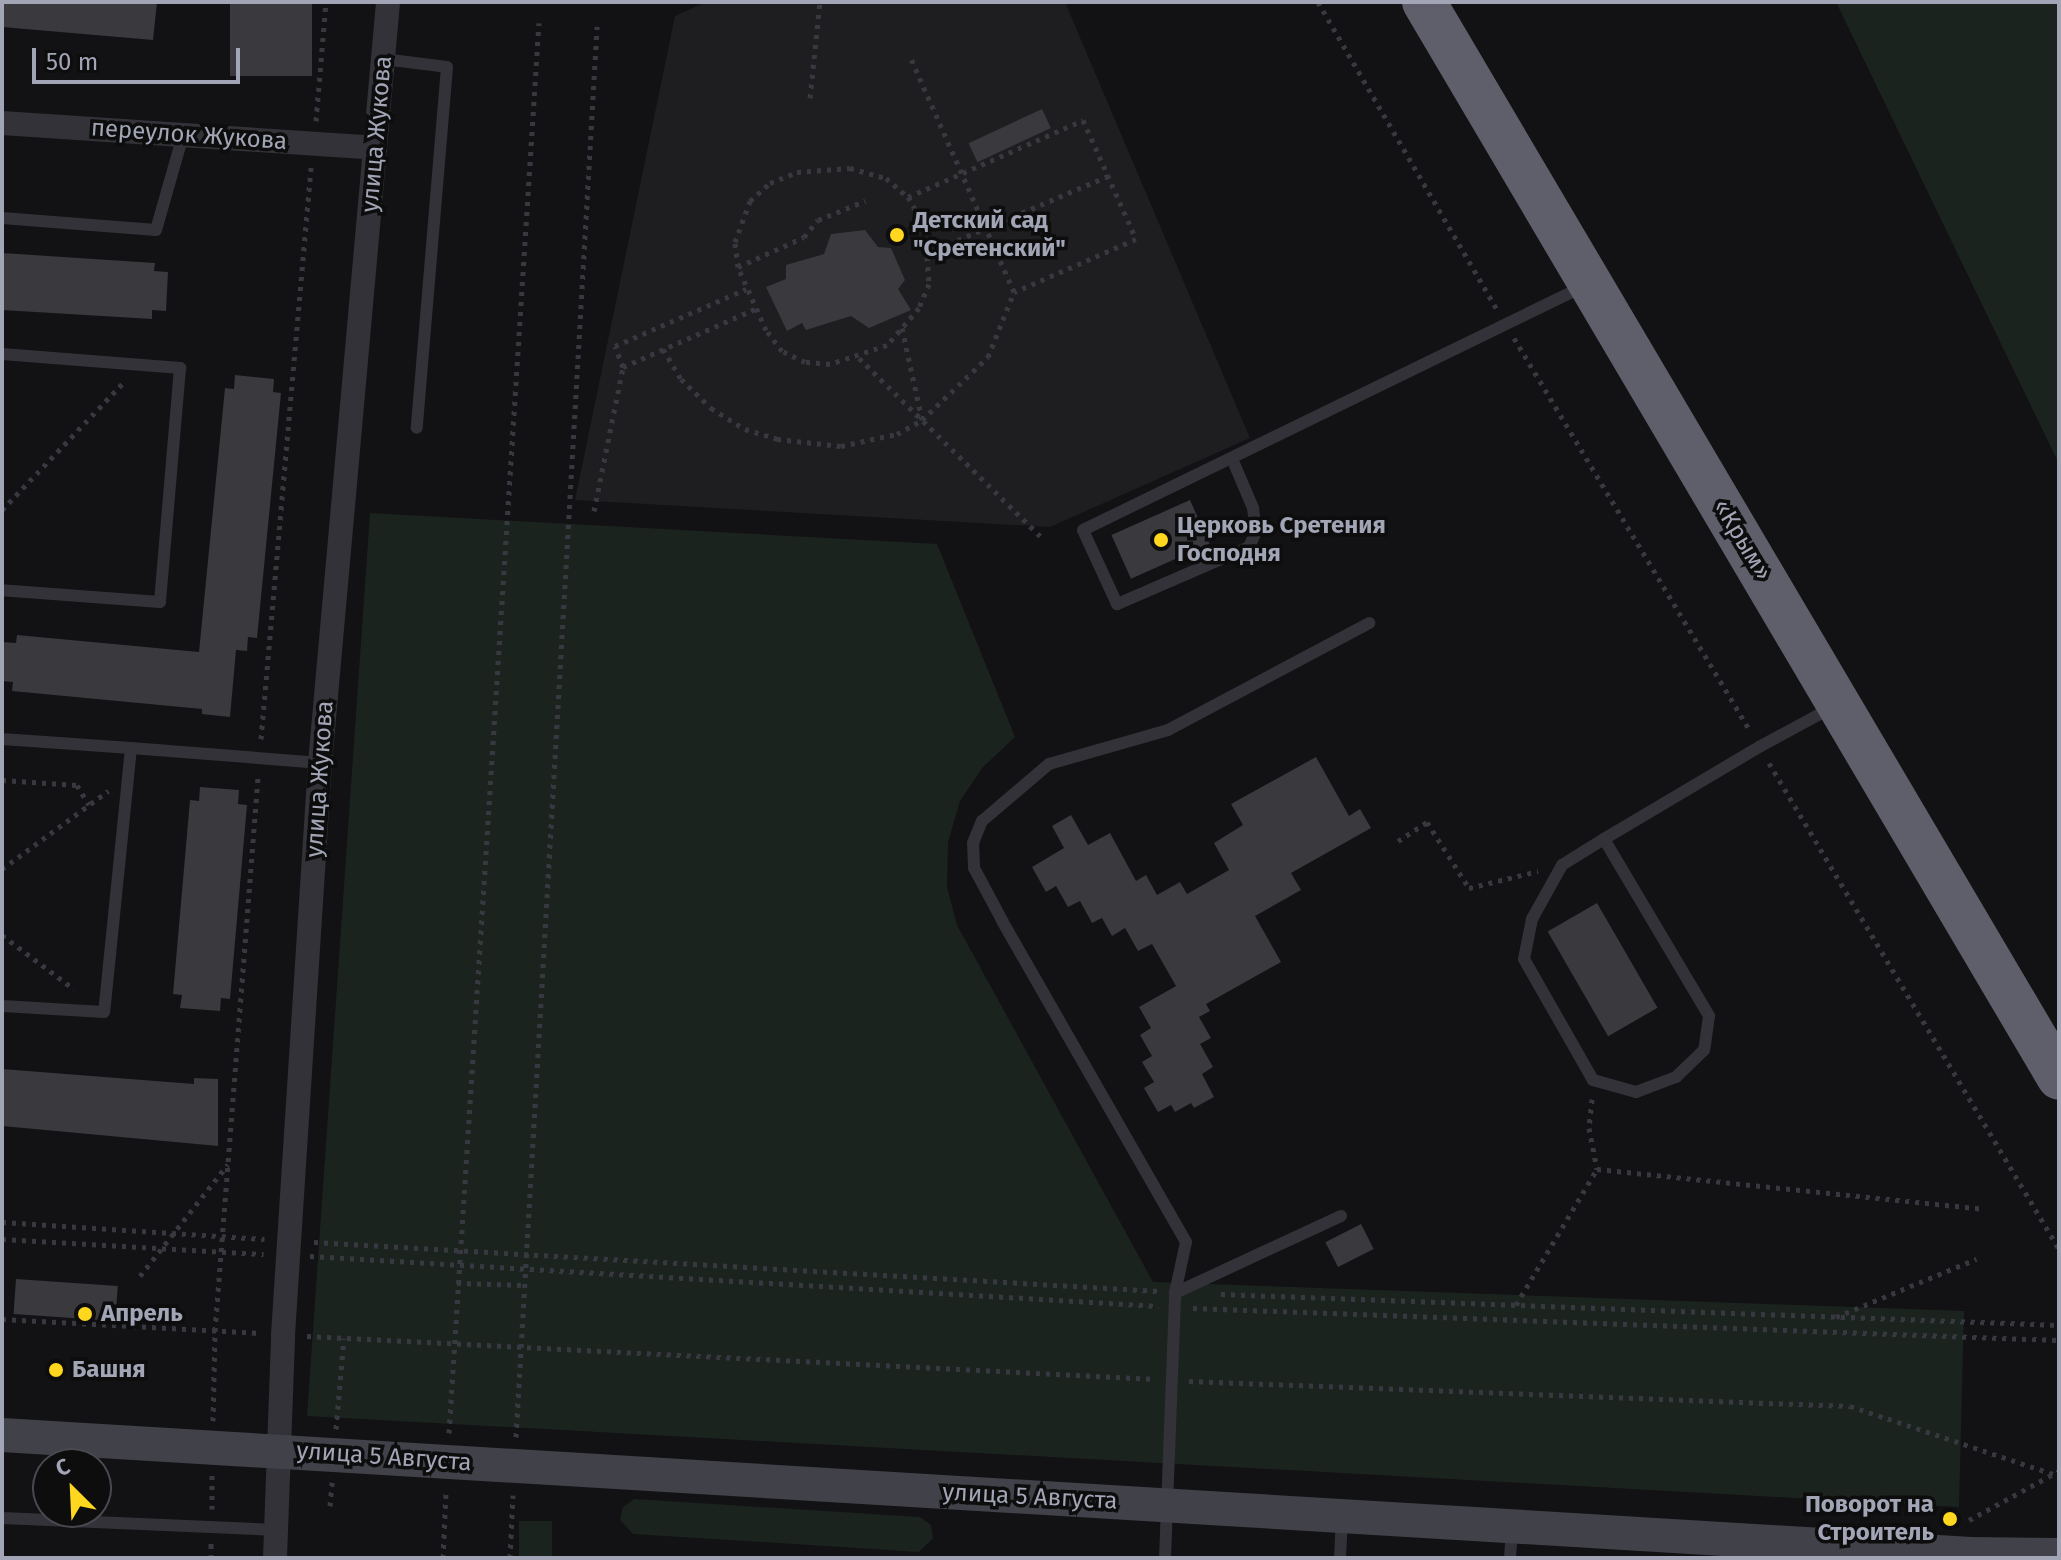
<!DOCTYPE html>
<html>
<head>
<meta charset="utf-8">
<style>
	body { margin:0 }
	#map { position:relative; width:2061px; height:1560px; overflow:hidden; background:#121113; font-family:"Fira Sans",sans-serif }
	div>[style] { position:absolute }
	.built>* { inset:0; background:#1e1d20 }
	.green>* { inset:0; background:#1b231e; transform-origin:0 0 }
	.building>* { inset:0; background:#39393e; transform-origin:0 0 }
	.path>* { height:5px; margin-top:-2.5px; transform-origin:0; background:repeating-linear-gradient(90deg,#383940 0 4px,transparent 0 10px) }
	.lane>* { height:12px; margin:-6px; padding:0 6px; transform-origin:6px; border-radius:6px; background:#323238 }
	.street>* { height:24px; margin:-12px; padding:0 12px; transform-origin:12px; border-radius:12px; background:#323238 }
	.secondary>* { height:34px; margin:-17px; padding:0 17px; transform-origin:17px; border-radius:17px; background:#404149 }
	.highway>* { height:44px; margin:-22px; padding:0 22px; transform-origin:22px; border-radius:22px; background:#5e5f6a }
	.dots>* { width:22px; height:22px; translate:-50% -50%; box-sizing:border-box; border:4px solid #0d0d0e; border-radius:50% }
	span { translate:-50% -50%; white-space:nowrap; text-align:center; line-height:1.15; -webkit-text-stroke:7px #0d0d0e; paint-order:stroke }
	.street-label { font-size:24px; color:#a2a5b5 }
	.poi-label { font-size:24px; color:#a2a5b5; font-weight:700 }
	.left { translate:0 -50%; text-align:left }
	.right { translate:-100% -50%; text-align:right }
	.frame { position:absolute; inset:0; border:4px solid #a2a5b5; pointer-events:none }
	.north { position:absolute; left:32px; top:1448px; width:80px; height:80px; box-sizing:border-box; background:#0d0d0e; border:2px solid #494a51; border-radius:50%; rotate:336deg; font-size:22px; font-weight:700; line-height:32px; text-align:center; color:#a2a5b5 }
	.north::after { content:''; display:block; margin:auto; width:28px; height:36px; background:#fed71e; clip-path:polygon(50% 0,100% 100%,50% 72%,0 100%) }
	.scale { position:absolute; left:32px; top:48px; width:208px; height:36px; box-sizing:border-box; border:4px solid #a2a5b5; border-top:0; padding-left:10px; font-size:24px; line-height:28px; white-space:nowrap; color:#a2a5b5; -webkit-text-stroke:6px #0d0d0e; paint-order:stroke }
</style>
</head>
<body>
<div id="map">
	<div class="built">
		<i style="clip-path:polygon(706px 2px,1065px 2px,1250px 438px,1050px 527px,575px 500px,675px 16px)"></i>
	</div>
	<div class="green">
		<i style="clip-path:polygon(1836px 2px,2059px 2px,2059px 464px)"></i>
		<i style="clip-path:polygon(370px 513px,937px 544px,1015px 737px,983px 767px,960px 801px,948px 842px,947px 887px,957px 925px,1153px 1282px,1964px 1311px,1959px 1507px,307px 1416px)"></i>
		<i style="clip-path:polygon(634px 1499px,920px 1517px,931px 1525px,933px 1538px,919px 1552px,633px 1534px,620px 1520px,623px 1507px)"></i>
		<i style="left:519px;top:1521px;width:33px;height:37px"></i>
	</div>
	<div class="building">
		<i style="clip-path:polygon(2px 2px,157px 2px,153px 40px,2px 27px)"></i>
		<i style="left:230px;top:2px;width:82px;height:74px"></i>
		<i style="left:1042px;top:109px;width:21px;height:81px;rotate:65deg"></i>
		<i style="clip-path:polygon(865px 230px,878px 247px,891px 248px,905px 280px,898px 289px,911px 310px,869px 328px,851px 316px,806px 330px,802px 323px,787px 331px,766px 287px,786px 279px,786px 265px,824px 254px,831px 234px)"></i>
		<i style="clip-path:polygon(2px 253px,155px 263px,154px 271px,168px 272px,166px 311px,152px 310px,152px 319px,2px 310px)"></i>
		<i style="clip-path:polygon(235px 375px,274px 379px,273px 392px,281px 393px,257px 638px,248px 637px,247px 651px,236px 650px,230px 717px,202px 714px,202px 709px,12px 691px,13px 682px,2px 681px,2px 642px,16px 643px,17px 635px,199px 652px,225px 388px,234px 389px)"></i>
		<i style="left:1190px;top:500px;width:48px;height:86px;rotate:66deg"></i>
		<i style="clip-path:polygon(1316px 757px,1349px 816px,1360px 809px,1371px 828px,1291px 873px,1301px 890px,1255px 916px,1281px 962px,1206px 1004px,1210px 1011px,1199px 1017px,1211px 1038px,1200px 1044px,1213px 1067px,1202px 1074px,1214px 1097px,1194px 1108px,1191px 1103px,1175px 1112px,1171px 1105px,1158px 1112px,1144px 1088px,1154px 1082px,1142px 1062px,1152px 1056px,1140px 1035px,1151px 1028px,1139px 1007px,1176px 986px,1152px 944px,1138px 951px,1125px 928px,1112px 936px,1102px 918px,1092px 923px,1080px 901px,1068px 907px,1056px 886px,1046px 892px,1032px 867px,1064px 848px,1052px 826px,1071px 815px,1088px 845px,1110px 833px,1136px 881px,1146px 875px,1157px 895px,1180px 882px,1187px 894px,1229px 870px,1214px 843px,1243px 825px,1231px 804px)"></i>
		<i style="clip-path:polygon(200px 787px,239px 790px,238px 804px,247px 805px,230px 999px,221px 998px,220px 1011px,180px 1008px,182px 995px,173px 994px,190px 800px,199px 801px)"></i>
		<i style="left:1597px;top:903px;width:121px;height:57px;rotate:60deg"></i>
		<i style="clip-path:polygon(2px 1069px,194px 1084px,194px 1078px,218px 1079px,218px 1146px,2px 1126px)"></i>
		<i style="left:1361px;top:1224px;width:28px;height:40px;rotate:63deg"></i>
		<i style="left:16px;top:1279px;width:102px;height:35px;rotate:4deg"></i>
	</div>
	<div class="path">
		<i style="left:1318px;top:2px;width:355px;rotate:59.8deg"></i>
		<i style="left:810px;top:98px;width:97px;rotate:-84.1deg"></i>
		<i style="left:316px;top:121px;width:119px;rotate:-85.2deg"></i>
		<i style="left:850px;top:168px;width:37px;rotate:16deg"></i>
		<i style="left:886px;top:178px;width:29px;rotate:41deg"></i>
		<i style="left:908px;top:197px;width:34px;rotate:60deg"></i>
		<i style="left:925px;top:227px;width:57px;rotate:86deg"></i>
		<i style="left:929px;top:284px;width:26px;rotate:113deg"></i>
		<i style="left:919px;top:308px;width:49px;rotate:130.9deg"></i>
		<i style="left:887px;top:345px;width:60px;rotate:161.6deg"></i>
		<i style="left:830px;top:364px;width:25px;rotate:-175deg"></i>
		<i style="left:805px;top:362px;width:25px;rotate:-154deg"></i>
		<i style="left:782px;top:351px;width:26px;rotate:-127deg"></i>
		<i style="left:766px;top:330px;width:69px;rotate:-114deg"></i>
		<i style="left:738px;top:267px;width:25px;rotate:-97deg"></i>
		<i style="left:735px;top:242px;width:44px;rotate:-69.9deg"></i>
		<i style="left:750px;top:201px;width:27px;rotate:-42deg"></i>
		<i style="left:770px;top:183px;width:29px;rotate:-22deg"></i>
		<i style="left:797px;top:172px;width:53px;rotate:-4.3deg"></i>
		<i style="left:908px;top:197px;width:191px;rotate:-23.7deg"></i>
		<i style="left:1083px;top:120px;width:130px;rotate:66deg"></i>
		<i style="left:1136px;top:239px;width:133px;rotate:156.5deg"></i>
		<i style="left:930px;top:252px;width:194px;rotate:-23.1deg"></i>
		<i style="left:738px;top:267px;width:72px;rotate:-24.4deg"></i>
		<i style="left:804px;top:237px;width:22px;rotate:-51deg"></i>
		<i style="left:818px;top:220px;width:51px;rotate:-22deg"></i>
		<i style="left:902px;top:328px;width:94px;rotate:77.7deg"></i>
		<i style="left:1514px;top:338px;width:458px;rotate:59deg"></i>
		<i style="left:663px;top:349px;width:35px;rotate:59deg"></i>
		<i style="left:681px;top:379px;width:42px;rotate:44deg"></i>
		<i style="left:711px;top:408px;width:40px;rotate:32deg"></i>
		<i style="left:745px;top:429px;width:34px;rotate:17deg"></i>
		<i style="left:777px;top:439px;width:64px;rotate:6.2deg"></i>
		<i style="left:841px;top:446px;width:57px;rotate:-12.1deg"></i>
		<i style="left:897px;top:434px;width:29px;rotate:-29deg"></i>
		<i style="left:922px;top:420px;width:91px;rotate:-43.7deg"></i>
		<i style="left:988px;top:357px;width:70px;rotate:-68.2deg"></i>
		<i style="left:1014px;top:292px;width:258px;rotate:-113.8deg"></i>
		<i style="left:859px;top:358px;width:257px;rotate:44.5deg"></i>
		<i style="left:623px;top:367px;width:22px;rotate:-111deg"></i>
		<i style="left:615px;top:346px;width:143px;rotate:-23.5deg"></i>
		<i style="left:2px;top:510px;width:175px;rotate:-46.4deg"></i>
		<i style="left:594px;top:511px;width:147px;rotate:-78.6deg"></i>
		<i style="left:623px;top:367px;width:144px;rotate:-23.7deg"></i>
		<i style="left:261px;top:739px;width:574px;rotate:-85deg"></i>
		<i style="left:1769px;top:763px;width:566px;rotate:59.18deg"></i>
		<i style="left:2px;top:780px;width:75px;rotate:3.8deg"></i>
		<i style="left:77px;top:785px;width:23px;rotate:59deg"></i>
		<i style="left:1398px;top:841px;width:35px;rotate:-33deg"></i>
		<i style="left:1427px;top:822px;width:78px;rotate:57.5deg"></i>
		<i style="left:1469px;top:888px;width:71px;rotate:-13.8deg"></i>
		<i style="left:2px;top:869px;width:132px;rotate:-36.3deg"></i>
		<i style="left:2px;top:935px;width:90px;rotate:36.9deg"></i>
		<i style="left:1592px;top:1099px;width:29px;rotate:96deg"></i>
		<i style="left:1589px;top:1128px;width:42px;rotate:79deg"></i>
		<i style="left:2px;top:1222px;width:263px;rotate:3.7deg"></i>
		<i style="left:2px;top:1239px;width:262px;rotate:3.3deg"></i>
		<i style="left:314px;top:1242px;width:846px;rotate:3.32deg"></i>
		<i style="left:310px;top:1256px;width:850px;rotate:3.37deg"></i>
		<i style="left:140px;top:1276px;width:142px;rotate:-51.8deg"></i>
		<i style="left:457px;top:1283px;width:66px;rotate:1.7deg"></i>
		<i style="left:1221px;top:1294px;width:839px;rotate:2.12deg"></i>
		<i style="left:1516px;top:1305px;width:158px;rotate:-59.2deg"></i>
		<i style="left:1597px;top:1169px;width:390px;rotate:5.9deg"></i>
		<i style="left:1193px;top:1308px;width:867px;rotate:2.12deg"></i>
		<i style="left:1836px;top:1317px;width:152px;rotate:-22.5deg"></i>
		<i style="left:2px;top:1319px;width:259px;rotate:3.1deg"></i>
		<i style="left:307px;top:1336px;width:849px;rotate:2.9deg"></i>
		<i style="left:1189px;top:1381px;width:661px;rotate:2.17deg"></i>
		<i style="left:1850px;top:1406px;width:214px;rotate:18.5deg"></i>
		<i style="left:213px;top:1421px;width:90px;rotate:-88.7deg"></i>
		<i style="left:215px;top:1331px;width:556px;rotate:-85.56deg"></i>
		<i style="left:336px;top:1429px;width:91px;rotate:-85deg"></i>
		<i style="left:449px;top:1433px;width:1413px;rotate:-86.35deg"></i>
		<i style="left:516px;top:1437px;width:1413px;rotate:-86.71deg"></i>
		<i style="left:330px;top:1506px;width:24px;rotate:-85deg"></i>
		<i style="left:212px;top:1509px;width:34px;rotate:-90deg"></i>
		<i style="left:1969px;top:1520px;width:102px;rotate:-28.6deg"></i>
		<i style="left:211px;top:1558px;width:15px;rotate:-90deg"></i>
		<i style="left:443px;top:1558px;width:67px;rotate:-87.4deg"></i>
		<i style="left:510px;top:1558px;width:63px;rotate:-87.3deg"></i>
	</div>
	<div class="lane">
		<i style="left:383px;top:59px;width:64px;rotate:7.1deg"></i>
		<i style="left:447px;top:67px;width:362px;rotate:94.8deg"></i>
		<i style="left:2px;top:218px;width:154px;rotate:4.5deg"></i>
		<i style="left:156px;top:230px;width:99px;rotate:-74.1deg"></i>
		<i style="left:2px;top:354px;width:179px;rotate:4.5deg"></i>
		<i style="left:180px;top:368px;width:235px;rotate:94.9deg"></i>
		<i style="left:160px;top:602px;width:158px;rotate:-175.7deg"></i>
		<i style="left:1233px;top:461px;width:51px;rotate:66.9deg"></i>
		<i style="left:1253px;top:508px;width:24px;rotate:83deg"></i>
		<i style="left:1256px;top:532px;width:17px;rotate:115deg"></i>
		<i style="left:1249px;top:547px;width:144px;rotate:156.6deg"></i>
		<i style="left:1117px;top:604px;width:81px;rotate:-114.7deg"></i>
		<i style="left:1083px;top:530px;width:555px;rotate:-25.96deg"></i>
		<i style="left:2px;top:739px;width:129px;rotate:4deg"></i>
		<i style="left:131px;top:748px;width:265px;rotate:95.8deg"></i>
		<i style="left:104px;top:1012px;width:102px;rotate:-176.6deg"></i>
		<i style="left:131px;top:748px;width:190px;rotate:4.5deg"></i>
		<i style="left:1604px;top:839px;width:206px;rotate:59.3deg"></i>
		<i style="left:1709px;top:1016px;width:34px;rotate:98deg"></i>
		<i style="left:1704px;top:1050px;width:39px;rotate:136deg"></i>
		<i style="left:1676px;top:1077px;width:43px;rotate:159.4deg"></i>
		<i style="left:1636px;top:1092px;width:45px;rotate:-164.4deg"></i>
		<i style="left:1593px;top:1080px;width:139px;rotate:-119.7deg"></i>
		<i style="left:1524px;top:959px;width:41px;rotate:-78.7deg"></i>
		<i style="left:1532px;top:919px;width:62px;rotate:-60.9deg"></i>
		<i style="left:1562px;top:865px;width:49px;rotate:-31.8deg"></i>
		<i style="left:1604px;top:839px;width:180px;rotate:-30.7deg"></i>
		<i style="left:1759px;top:747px;width:84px;rotate:-28.4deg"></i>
		<i style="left:1175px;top:1293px;width:183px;rotate:-24.9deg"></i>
		<i style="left:2px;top:1518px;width:274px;rotate:2.5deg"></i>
		<i style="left:1165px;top:1558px;width:265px;rotate:-87.8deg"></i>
		<i style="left:1175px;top:1293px;width:52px;rotate:-77.8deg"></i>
		<i style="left:1186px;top:1242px;width:369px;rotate:-119.8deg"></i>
		<i style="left:1003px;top:922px;width:61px;rotate:-118.2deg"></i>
		<i style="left:974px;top:868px;width:25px;rotate:-92deg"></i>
		<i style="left:973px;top:843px;width:24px;rotate:-68deg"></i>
		<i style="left:982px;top:821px;width:88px;rotate:-40.4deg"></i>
		<i style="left:1049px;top:764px;width:124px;rotate:-15.9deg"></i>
		<i style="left:1168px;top:730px;width:228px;rotate:-28deg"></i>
		<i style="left:1340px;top:1558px;width:41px;rotate:-87.2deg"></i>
		<i style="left:1510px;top:1558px;width:29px;rotate:-86deg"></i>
	</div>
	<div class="street">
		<i style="left:2px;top:123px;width:374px;rotate:3.8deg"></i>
		<i style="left:275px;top:1558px;width:223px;rotate:-87.9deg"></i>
		<i style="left:283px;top:1335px;width:573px;rotate:-86.3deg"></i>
		<i style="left:320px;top:763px;width:764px;rotate:-84.89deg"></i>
	</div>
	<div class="secondary">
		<i style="left:2px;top:1435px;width:1972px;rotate:3.46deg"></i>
		<i style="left:1970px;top:1554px;width:89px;rotate:0.6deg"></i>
	</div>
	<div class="highway">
		<i style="left:1424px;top:2px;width:1249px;rotate:59.45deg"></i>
	</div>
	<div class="dots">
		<i style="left:897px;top:235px;background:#fed71e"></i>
		<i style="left:1161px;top:540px;background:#fed71e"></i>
		<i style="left:85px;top:1314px;background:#fed71e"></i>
		<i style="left:56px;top:1370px;background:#fed71e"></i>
		<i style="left:1950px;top:1519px;background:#fed71e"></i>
	</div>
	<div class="street-label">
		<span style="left:377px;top:134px;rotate:-85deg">улица Жукова</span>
		<span style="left:189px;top:135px;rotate:4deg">переулок Жукова</span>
		<span style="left:1742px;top:540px;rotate:59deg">«Крым»</span>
		<span style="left:320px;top:779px;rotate:-86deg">улица Жукова</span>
		<span style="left:384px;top:1457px;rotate:4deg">улица 5 Августа</span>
		<span style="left:1030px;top:1497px;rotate:3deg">улица 5 Августа</span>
	</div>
	<div class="poi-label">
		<span class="left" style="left:913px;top:235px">Детский сад<br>"Сретенский"</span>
		<span class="left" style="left:1177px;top:540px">Церковь Сретения<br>Господня</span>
		<span class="left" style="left:101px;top:1314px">Апрель</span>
		<span class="left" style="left:72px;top:1370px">Башня</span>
		<span class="right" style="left:1934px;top:1519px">Поворот на<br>Строитель</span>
	</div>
	<div class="frame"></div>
	<div class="north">С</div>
	<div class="scale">50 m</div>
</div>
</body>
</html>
